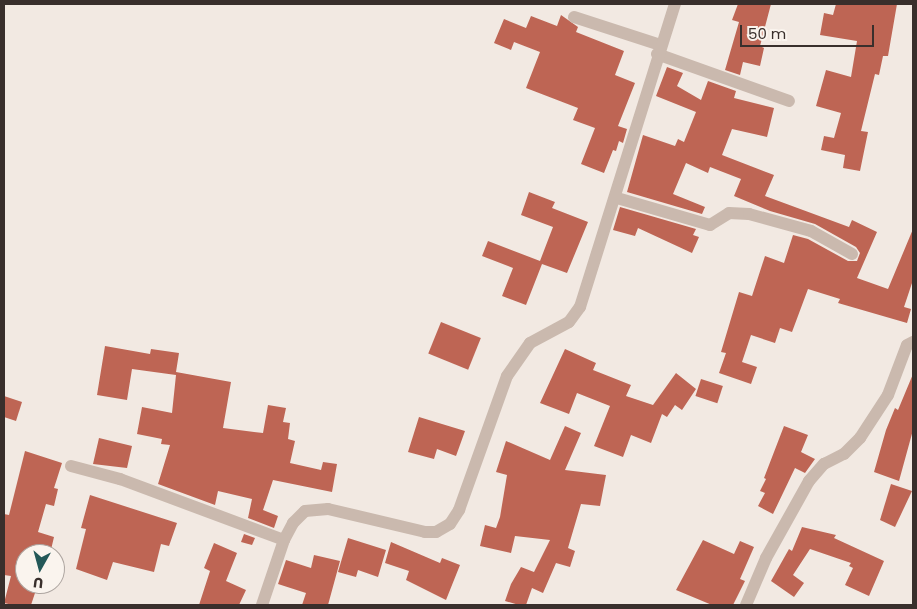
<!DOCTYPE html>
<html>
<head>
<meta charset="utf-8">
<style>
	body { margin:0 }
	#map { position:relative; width:917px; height:609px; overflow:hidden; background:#f2e9e2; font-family:Poppins,sans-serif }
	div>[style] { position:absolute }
	.building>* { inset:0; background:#be6554; transform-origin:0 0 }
	.minor>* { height:12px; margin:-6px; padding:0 6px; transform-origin:6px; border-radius:6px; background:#cab9ae }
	span { translate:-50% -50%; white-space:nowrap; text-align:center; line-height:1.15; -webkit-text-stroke:4px #faf4ee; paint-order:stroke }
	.frame { position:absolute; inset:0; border:5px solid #392f2c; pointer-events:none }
	.north { position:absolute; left:15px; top:544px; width:50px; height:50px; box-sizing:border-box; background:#faf4ee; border:1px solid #ada5a0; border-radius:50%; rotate:187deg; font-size:14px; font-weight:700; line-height:20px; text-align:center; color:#392f2c }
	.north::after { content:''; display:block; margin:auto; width:18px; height:22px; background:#235858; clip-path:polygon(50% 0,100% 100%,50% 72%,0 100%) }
	.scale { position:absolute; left:740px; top:25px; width:134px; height:22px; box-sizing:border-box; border:2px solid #392f2c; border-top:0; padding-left:6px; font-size:15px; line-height:18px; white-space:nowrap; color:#392f2c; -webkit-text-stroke:4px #faf4ee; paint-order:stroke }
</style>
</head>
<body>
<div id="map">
	<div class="building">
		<i style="clip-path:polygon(738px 4px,771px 4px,760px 46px,764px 48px,760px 66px,743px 62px,740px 75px,725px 70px,739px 22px,732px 20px)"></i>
		<i style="clip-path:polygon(836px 4px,897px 4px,888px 56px,883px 56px,879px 75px,875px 74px,861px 131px,868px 132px,860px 171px,843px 168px,845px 155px,821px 150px,824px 136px,834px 138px,841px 113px,816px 106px,826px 70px,851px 77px,857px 41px,820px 35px,824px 13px,833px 15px)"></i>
		<i style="clip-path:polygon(561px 15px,578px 27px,576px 32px,624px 51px,615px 75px,635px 83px,618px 126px,627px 129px,623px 143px,619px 141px,616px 151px,613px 150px,604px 173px,581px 164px,595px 128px,573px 120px,578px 108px,526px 88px,540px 52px,514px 42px,511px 50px,494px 43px,504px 19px,526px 28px,531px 16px,557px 26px)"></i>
		<i style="clip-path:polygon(667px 67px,683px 73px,677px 86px,701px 100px,708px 81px,736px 91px,734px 98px,774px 108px,767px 137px,732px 129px,722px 155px,774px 175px,765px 196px,849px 227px,852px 220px,877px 232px,857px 278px,888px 289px,913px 229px,913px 280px,904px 307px,911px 309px,907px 323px,838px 303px,840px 299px,808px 289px,792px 332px,780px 328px,775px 343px,751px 335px,742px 362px,757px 367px,751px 384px,719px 373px,726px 353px,721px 352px,739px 292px,752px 296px,765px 256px,784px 263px,793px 235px,808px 239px,848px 261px,857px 261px,860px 253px,856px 247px,815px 224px,770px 211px,734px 196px,741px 179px,710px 167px,708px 173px,686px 163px,673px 194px,705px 207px,702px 214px,627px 192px,643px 135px,675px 146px,678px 139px,684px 142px,696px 112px,656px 96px)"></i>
		<i style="clip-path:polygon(529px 192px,555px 202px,552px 208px,588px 222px,567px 273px,542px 264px,526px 305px,502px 296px,513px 268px,482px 256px,488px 241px,540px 261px,553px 227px,521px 215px)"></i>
		<i style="clip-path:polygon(620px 207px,696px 229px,693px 235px,699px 237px,692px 253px,638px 228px,635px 236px,613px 230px)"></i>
		<i style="left:441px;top:322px;width:43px;height:34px;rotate:22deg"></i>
		<i style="clip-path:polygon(105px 346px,150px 354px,151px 349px,179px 353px,176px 372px,231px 382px,223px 428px,263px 433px,268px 405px,286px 408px,283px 422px,290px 423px,288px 439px,295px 441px,290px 463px,321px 470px,323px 462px,337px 464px,332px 492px,273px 480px,263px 510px,278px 516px,274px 528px,248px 518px,252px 499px,218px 491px,215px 505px,158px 484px,170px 445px,161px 444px,162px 439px,137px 434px,142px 407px,172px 413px,176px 375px,132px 369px,127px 400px,97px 395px)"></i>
		<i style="clip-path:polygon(565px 349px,596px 363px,593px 370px,631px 385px,626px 396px,653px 405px,676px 373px,696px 389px,682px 410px,675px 405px,667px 417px,662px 414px,651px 443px,631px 435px,623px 457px,594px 446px,610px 406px,577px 393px,569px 414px,540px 403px)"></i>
		<i style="clip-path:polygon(913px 374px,913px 430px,899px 481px,874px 472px,886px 430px,895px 408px,898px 410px)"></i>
		<i style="left:701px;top:379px;width:23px;height:18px;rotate:18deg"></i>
		<i style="clip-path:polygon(4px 396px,22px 402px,16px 421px,4px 417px)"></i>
		<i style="clip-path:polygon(419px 417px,465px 431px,456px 456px,437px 449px,434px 459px,408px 452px)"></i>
		<i style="clip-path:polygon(565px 426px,581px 433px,565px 470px,606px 475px,600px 506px,581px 504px,568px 548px,575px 551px,570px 567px,556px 563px,543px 593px,532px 588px,526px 605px,519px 605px,505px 601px,511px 584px,521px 567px,534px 572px,550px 540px,515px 536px,511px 553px,480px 546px,485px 525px,496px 528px,500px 517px,507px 475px,496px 472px,506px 441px,550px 460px)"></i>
		<i style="clip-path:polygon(784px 426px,808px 435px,801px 452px,815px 459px,805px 473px,795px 468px,773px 514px,758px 506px,765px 493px,760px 491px,766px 479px,764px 478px)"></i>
		<i style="clip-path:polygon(99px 438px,132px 446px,127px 468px,93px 464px)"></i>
		<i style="clip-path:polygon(25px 451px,62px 463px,54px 488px,58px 489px,54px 506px,46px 504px,38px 532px,54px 537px,50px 554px,25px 554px,25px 584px,38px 584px,31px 605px,13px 605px,4px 603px,11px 576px,4px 575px,4px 514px,9px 515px)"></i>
		<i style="clip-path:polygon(891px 484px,912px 491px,895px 527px,880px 520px)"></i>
		<i style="clip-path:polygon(90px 495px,177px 523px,169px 546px,161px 544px,154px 572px,113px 562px,107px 580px,76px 569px,86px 529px,81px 528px)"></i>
		<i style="clip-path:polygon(802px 527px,836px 535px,834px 538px,884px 561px,869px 596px,845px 585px,853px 568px,849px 566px,851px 563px,810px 549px,793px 575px,804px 583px,794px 597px,771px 581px,789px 549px,792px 551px)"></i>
		<i style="clip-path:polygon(244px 534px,255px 538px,252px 545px,241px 542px)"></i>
		<i style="clip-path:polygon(348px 538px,386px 550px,378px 577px,358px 570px,356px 577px,338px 572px)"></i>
		<i style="clip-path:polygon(703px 540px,734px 554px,740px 541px,754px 547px,740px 579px,745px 581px,733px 605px,712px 605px,676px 590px)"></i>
		<i style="clip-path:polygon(391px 542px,440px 563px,442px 558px,460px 565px,446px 600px,406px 580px,409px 571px,385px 563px)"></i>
		<i style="clip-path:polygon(214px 543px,237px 553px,226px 581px,246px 590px,239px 605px,199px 605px,210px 571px,204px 568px)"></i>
		<i style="clip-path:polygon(314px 555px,340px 561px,328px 605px,302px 605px,306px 593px,278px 584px,286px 560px,311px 568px)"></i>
	</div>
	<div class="minor">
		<i style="left:574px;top:17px;width:90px;rotate:18deg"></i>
		<i style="left:657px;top:54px;width:140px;rotate:19.6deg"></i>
		<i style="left:617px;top:198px;width:97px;rotate:16.2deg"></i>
		<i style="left:710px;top:225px;width:22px;rotate:-32deg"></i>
		<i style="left:729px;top:213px;width:20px;rotate:3deg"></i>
		<i style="left:749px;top:214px;width:64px;rotate:15.3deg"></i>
		<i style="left:811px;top:231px;width:47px;rotate:29.3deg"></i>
		<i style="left:71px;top:466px;width:51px;rotate:14.9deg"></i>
		<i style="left:120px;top:479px;width:175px;rotate:20.4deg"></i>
		<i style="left:262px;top:605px;width:69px;rotate:-71.3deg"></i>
		<i style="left:284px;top:540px;width:19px;rotate:-62deg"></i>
		<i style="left:293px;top:523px;width:17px;rotate:-45deg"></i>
		<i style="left:305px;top:511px;width:23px;rotate:-5deg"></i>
		<i style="left:328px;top:509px;width:100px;rotate:13.3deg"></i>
		<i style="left:425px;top:532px;width:11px"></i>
		<i style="left:436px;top:532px;width:16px;rotate:-30deg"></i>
		<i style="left:450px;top:524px;width:17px;rotate:-57deg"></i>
		<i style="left:459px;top:510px;width:142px;rotate:-70.3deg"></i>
		<i style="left:507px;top:376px;width:40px;rotate:-55.1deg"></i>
		<i style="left:530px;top:343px;width:44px;rotate:-28.3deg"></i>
		<i style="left:569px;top:322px;width:19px;rotate:-54deg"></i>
		<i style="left:580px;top:307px;width:318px;rotate:-72.6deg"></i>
		<i style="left:746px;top:605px;width:51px;rotate:-66.9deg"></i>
		<i style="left:766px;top:558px;width:88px;rotate:-60.8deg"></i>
		<i style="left:809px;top:481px;width:23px;rotate:-49deg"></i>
		<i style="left:824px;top:464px;width:22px;rotate:-27deg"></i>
		<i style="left:844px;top:454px;width:23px;rotate:-45deg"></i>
		<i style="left:860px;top:438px;width:51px;rotate:-56.9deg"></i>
		<i style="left:888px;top:395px;width:53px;rotate:-69.2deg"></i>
		<i style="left:907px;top:345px;width:7px;rotate:-27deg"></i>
	</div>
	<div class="frame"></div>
	<div class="north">U</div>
	<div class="scale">50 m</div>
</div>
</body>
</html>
